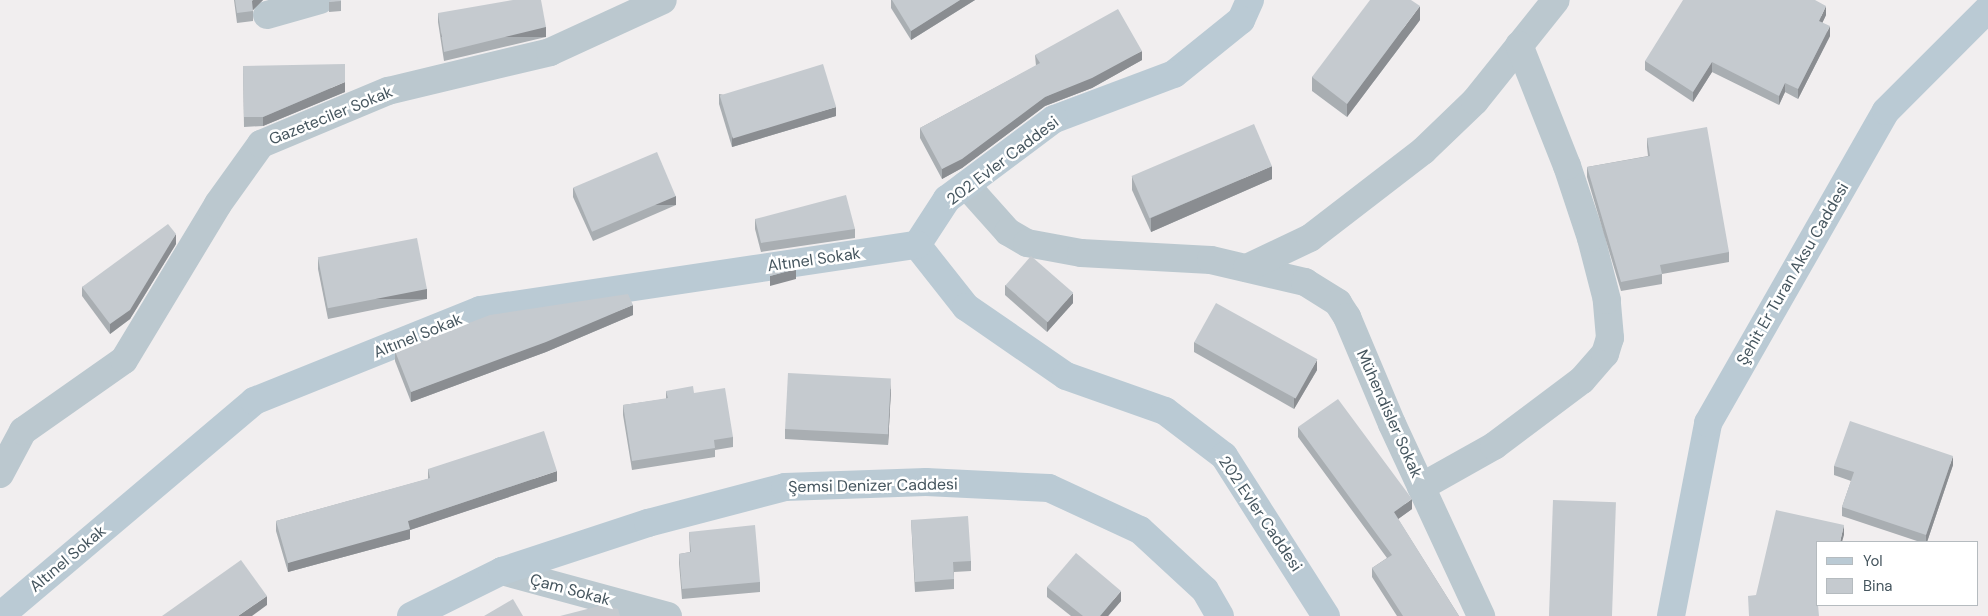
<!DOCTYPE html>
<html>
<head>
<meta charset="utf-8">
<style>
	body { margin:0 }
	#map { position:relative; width:1988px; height:616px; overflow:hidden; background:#f1eeef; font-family:"DM Sans",sans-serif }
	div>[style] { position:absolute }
	.street>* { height:28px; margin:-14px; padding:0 14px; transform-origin:14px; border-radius:14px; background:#bbc8cf }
	.secondary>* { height:28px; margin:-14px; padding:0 14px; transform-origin:14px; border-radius:14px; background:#bacad4 }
	.wall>* { inset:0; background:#a9aeb2 }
	.shaded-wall>* { inset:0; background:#8a8d91; transform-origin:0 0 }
	.building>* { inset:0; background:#c5cacf; transform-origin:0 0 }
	span { translate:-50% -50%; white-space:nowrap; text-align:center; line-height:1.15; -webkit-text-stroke:5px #fff; paint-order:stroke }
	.street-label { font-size:16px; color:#45555e }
	.legend { position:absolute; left:1816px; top:541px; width:162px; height:65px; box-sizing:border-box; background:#fff; border:1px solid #b5bbbf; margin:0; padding:6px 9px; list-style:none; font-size:15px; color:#45555e }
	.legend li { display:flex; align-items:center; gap:10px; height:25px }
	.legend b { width:25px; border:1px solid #b5bbbf }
</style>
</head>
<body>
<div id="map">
	<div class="street">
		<i style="left:267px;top:15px;width:55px;rotate:-15.8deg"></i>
		<i style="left:966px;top:185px;width:63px;rotate:48.2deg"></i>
		<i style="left:1008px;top:232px;width:22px;rotate:30deg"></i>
		<i style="left:1027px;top:243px;width:55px;rotate:10.5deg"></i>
		<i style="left:1081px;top:253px;width:130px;rotate:3.1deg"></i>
		<i style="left:1211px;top:260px;width:97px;rotate:13.2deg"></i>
		<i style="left:1305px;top:282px;width:39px;rotate:32deg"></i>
		<i style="left:1338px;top:303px;width:17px;rotate:57deg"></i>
		<i style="left:1347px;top:317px;width:116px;rotate:67.2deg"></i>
		<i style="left:1392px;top:424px;width:212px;rotate:65.1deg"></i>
		<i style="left:1247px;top:268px;width:70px;rotate:-25.5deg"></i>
		<i style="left:1310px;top:238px;width:143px;rotate:-37.6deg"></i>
		<i style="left:1423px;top:151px;width:72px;rotate:-43.9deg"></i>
		<i style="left:1475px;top:101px;width:129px;rotate:-51.3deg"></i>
		<i style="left:0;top:474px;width:49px;rotate:-61.9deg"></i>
		<i style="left:23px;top:431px;width:123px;rotate:-35.1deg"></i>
		<i style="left:124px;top:360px;width:182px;rotate:-58.9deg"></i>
		<i style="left:218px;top:204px;width:74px;rotate:-54.4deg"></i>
		<i style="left:261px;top:144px;width:138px;rotate:-22.7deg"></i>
		<i style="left:388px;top:91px;width:167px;rotate:-13.5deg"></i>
		<i style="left:550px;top:52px;width:124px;rotate:-24.7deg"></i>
		<i style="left:1421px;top:487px;width:84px;rotate:-29.3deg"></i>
		<i style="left:1494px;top:446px;width:110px;rotate:-36.9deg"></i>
		<i style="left:1582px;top:380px;width:35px;rotate:-49deg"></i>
		<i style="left:1605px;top:354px;width:17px;rotate:-73deg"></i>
		<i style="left:1610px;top:338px;width:38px;rotate:-95deg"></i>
		<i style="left:1607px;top:300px;width:64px;rotate:-104.5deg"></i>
		<i style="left:1591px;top:238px;width:76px;rotate:-108.4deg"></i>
		<i style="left:1567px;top:166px;width:130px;rotate:-111.6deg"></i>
		<i style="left:502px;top:571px;width:172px;rotate:15.2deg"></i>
	</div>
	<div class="secondary">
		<i style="left:1250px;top:0;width:22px;rotate:114deg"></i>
		<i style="left:1241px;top:20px;width:86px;rotate:141.1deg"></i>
		<i style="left:1174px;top:74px;width:128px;rotate:159.4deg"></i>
		<i style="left:1054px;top:119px;width:134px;rotate:143.2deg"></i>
		<i style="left:947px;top:199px;width:55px;rotate:123.1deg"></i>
		<i style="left:917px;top:245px;width:79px;rotate:51.7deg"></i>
		<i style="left:966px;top:307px;width:121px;rotate:34.6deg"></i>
		<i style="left:1066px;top:376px;width:105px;rotate:19.5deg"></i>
		<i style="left:1165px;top:411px;width:74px;rotate:37.3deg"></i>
		<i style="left:1224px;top:456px;width:190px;rotate:57.5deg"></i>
		<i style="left:0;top:616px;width:333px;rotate:-40.2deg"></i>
		<i style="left:254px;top:401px;width:244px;rotate:-21.9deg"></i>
		<i style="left:480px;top:310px;width:442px;rotate:-8.5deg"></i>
		<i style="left:411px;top:616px;width:102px;rotate:-26.3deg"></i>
		<i style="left:502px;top:571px;width:154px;rotate:-18.2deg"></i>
		<i style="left:648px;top:523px;width:142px;rotate:-14.7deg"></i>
		<i style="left:785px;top:487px;width:141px;rotate:-2deg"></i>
		<i style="left:926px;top:482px;width:123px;rotate:2.8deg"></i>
		<i style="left:1049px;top:488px;width:100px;rotate:24.8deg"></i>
		<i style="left:1140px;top:530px;width:88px;rotate:42.7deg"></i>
		<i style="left:1205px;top:590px;width:30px;rotate:60deg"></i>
		<i style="left:1671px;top:616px;width:197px;rotate:-79.1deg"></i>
		<i style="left:1708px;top:423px;width:359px;rotate:-60.3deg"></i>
		<i style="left:1886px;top:111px;width:144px;rotate:-45deg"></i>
	</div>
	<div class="wall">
		<i style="clip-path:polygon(234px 0,263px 0,253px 10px,253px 21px,237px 23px)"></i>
		<i style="clip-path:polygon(341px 0,341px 11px,329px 12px,329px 2px)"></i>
		<i style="clip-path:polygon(891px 0,975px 0,911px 40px,891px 8px)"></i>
		<i style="clip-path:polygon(438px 13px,546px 37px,444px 61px,438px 22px)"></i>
		<i style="clip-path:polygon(1826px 15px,1822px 23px,1830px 36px,1798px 99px,1785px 92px,1779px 105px,1712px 72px,1693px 102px,1645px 70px,1645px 61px)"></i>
		<i style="clip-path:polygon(1420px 20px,1347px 117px,1312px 91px,1312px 77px)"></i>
		<i style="clip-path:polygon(1035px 55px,1142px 60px,1092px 88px,1045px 106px,962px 168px,942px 179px,920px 138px,920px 128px,1036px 66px)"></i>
		<i style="clip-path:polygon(243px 66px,345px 92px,263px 126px,244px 127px)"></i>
		<i style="clip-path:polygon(719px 94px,836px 116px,732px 147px,719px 104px)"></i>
		<i style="clip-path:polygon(1647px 138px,1729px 252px,1729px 262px,1662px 274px,1662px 284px,1621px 291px,1587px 177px,1587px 167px,1648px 156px,1647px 147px)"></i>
		<i style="clip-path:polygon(1132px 177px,1272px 179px,1151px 232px,1132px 190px)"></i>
		<i style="clip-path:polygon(573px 188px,676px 205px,593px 241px,573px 197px)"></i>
		<i style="clip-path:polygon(755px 219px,855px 229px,855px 238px,761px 252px,755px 229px)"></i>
		<i style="clip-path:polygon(176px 244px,130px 319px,110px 334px,82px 296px,82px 287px)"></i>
		<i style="clip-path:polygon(318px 259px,427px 299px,328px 319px,318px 269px)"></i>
		<i style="clip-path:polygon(1005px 285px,1073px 303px,1047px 332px,1005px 295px)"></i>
		<i style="clip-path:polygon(633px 315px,546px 352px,411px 402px,395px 361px,395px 351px)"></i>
		<i style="clip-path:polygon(1194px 342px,1317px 370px,1294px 409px,1194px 352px)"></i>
		<i style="clip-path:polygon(891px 389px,888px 445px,785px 439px,785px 429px)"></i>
		<i style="clip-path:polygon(666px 391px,694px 393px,733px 437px,733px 447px,715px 450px,715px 457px,632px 470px,623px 415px,623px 405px,666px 399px)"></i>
		<i style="clip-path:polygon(1298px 427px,1412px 509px,1398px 519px,1459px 616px,1397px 616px,1372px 577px,1372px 568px,1387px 558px,1298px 437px)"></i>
		<i style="clip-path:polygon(1953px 465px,1927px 542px,1920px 542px,1842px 516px,1842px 507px,1851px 481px,1834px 475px,1834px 466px)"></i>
		<i style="clip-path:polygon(428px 469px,557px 481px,410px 530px,410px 539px,288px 572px,276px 531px,276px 521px,428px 479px)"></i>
		<i style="clip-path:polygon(911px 520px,971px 561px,971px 571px,954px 572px,954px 589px,915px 592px)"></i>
		<i style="clip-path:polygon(689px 532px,760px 582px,760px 592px,682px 599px,679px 563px,679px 554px,690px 552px)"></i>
		<i style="clip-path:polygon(1047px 587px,1121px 601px,1108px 616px,1071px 616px,1047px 597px)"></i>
	</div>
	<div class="shaded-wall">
		<i style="clip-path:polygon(253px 0,263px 0,252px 11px,252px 1px)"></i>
		<i style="clip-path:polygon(960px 0,975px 0,911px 40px,911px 31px)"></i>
		<i style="clip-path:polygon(1420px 6px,1420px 20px,1347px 117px,1347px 104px)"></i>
		<i style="clip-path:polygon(1826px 6px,1826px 15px,1819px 30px,1819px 21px)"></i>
		<i style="clip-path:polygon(1830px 26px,1830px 36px,1798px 99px,1798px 89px)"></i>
		<i style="left:546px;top:27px;width:10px;height:105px;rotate:90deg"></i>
		<i style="clip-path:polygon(1142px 51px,1142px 60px,1092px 88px,1045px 106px,962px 168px,942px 179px,942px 169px,1045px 97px)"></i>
		<i style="clip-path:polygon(1712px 62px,1712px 72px,1693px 102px,1693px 92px)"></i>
		<i style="clip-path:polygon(345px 82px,345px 92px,263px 126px,263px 117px)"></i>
		<i style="clip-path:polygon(1785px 83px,1785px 92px,1779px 105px,1779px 96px)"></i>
		<i style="clip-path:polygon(836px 107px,836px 116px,732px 147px,732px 137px)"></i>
		<i style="clip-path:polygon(1272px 166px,1272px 179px,1151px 232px,1151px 218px)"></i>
		<i style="left:676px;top:196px;width:9px;height:90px;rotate:90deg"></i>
		<i style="clip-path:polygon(176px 234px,176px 244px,130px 319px,110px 334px,110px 324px)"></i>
		<i style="clip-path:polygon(796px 269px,796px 279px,770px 286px,770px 276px)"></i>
		<i style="left:427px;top:289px;width:10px;height:101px;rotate:90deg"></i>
		<i style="clip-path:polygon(1073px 293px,1073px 303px,1047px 332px,1047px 322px)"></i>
		<i style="clip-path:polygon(633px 305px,633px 315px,546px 352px,411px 402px,411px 392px)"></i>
		<i style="clip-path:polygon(1317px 360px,1317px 370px,1294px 409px,1294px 399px)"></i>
		<i style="clip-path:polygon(891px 379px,891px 389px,888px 445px,888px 435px)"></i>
		<i style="clip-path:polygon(1953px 456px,1953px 465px,1927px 542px,1926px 542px,1926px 535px)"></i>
		<i style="clip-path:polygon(557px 471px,557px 481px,410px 530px,410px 539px,288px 572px,288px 563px,408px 521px)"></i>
		<i style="clip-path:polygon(1412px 499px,1412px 509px,1394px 522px,1394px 512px)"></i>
		<i style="clip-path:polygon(1844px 525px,1844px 535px,1842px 542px,1840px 542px)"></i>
		<i style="clip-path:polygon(1121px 591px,1121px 601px,1108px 616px,1100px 616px)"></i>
		<i style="clip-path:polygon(267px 596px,267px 605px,252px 616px,238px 616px)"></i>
	</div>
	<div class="building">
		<i style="clip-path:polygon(235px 0,253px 0,252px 1px,253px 11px,237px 13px)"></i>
		<i style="clip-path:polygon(331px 0,341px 0,341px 1px,329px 2px)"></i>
		<i style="clip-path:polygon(513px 0,541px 0,546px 27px,444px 52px,438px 13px)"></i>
		<i style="clip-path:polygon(892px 0,960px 0,911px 31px)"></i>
		<i style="clip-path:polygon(1370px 0,1411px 0,1420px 6px,1347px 104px,1312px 77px)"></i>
		<i style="clip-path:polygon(1683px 0,1815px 0,1826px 6px,1819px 21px,1830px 26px,1798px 89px,1785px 83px,1779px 96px,1712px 62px,1693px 92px,1645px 61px)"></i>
		<i style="clip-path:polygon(1118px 9px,1142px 51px,1092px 78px,1045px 97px,962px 159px,942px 169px,920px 128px,1040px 63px,1035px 55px)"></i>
		<i style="clip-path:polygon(345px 64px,345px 82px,263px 117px,244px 117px,243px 66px)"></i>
		<i style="left:823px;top:64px;width:45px;height:108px;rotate:73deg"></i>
		<i style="left:1254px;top:124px;width:46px;height:133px;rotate:67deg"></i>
		<i style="clip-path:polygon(1707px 127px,1729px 252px,1660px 265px,1662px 274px,1621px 282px,1587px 167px,1650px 156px,1647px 138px)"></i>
		<i style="left:657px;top:152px;width:48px;height:91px;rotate:67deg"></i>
		<i style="clip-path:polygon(846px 195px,855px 229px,761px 243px,755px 219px)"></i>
		<i style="clip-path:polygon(168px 224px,176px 234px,130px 310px,110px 324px,82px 287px)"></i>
		<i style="left:417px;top:238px;width:52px;height:101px;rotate:79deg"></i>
		<i style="left:1031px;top:256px;width:56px;height:39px;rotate:41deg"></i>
		<i style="clip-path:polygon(796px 269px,770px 276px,769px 273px)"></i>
		<i style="clip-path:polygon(628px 294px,633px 305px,546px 342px,411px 392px,395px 351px,490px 315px)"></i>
		<i style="left:1216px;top:303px;width:116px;height:45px;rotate:29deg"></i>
		<i style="left:788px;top:373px;width:103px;height:56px;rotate:3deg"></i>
		<i style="clip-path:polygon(693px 386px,694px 393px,725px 388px,733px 437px,714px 440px,715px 448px,632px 461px,623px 405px,668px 398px,666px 391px)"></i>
		<i style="clip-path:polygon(1338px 399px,1412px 499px,1394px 512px,1459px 616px,1403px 616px,1372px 568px,1392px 555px,1298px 427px)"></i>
		<i style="clip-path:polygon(1850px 421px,1953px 456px,1926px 535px,1842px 507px,1854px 472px,1834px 466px)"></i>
		<i style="clip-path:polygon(544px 431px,557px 471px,408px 521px,410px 529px,288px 563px,276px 521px,430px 478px,428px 469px)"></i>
		<i style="left:1553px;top:500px;width:63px;height:116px;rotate:2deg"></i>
		<i style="clip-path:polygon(1776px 510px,1844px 525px,1840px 542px,1817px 542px,1817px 605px,1818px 605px,1819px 616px,1749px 616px,1748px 596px,1756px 595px)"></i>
		<i style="clip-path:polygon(968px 516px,971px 561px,953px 562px,954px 579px,915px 582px,911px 520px)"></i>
		<i style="clip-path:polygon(755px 525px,760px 582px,682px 589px,679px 554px,691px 552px,689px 532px)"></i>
		<i style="clip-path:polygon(1076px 553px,1121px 591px,1100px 616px,1083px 616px,1047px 587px)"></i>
		<i style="clip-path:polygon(241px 560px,267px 596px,238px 616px,162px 616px)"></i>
		<i style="clip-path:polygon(513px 599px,523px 616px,484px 616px)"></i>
		<i style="clip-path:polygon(603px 605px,618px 609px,620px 616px,560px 616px)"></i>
	</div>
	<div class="street-label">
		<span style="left:331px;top:116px;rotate:-22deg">Gazeteciler Sokak</span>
		<span style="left:1003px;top:161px;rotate:-37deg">202 Evler Caddesi</span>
		<span style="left:814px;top:260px;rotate:-8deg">Altınel Sokak</span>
		<span style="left:1793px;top:274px;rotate:-60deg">Şehit Er Turan Aksu Caddesi</span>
		<span style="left:418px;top:336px;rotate:-22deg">Altınel Sokak</span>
		<span style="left:1389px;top:414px;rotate:66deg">Mühendisler Sokak</span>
		<span style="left:873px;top:486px;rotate:-1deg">Şemsi Denizer Caddesi</span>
		<span style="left:1260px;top:514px;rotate:56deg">202 Evler Caddesi</span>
		<span style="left:68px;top:559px;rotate:-40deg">Altınel Sokak</span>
		<span style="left:570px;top:590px;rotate:15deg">Çam Sokak</span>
	</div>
	<ul class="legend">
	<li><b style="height:6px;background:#bacad4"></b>Yol</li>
	<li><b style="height:14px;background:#c5cacf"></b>Bina</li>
	</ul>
</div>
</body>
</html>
